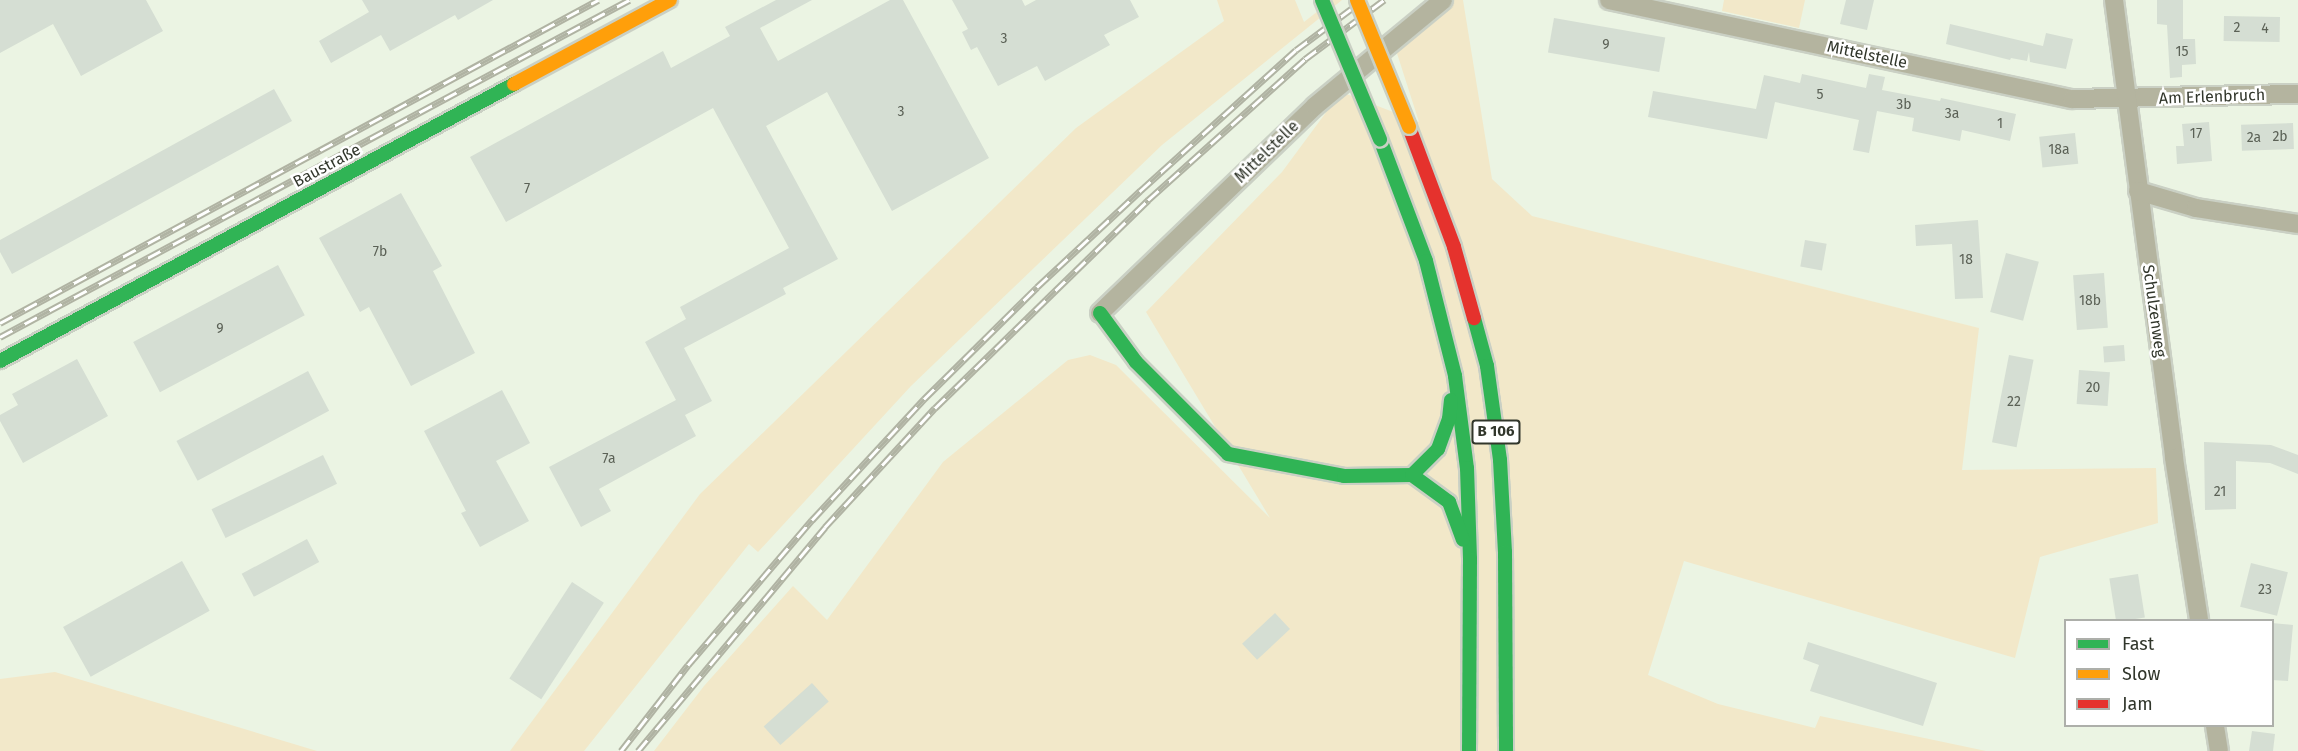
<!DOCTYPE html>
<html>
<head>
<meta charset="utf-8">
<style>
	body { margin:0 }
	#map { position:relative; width:2298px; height:751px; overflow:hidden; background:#ebf4e3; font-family:"Fira Sans",sans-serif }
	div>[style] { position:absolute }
	.green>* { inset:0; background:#f2e8c9 }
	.building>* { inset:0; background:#d5ded3; transform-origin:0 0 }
	.roads { filter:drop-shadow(2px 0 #cad0c4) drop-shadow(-2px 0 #cad0c4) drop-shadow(0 2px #cad0c4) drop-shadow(0 -2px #cad0c4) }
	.street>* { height:18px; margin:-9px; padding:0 9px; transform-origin:9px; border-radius:9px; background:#b4b49f }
	.fast>* { height:14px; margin:-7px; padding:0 7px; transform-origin:7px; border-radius:7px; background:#30b455 }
	.slow>* { height:14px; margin:-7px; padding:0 7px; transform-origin:7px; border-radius:7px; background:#ff9f0a }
	.jam>* { height:14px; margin:-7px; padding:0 7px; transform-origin:7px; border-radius:7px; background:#e5322d }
	.rail>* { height:7px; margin-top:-3.5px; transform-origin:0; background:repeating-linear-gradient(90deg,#fff 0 14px,#b0b3a3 0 28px); box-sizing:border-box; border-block:2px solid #b0b3a3 }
	.bridges { filter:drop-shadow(2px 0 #cad0c4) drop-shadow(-2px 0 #cad0c4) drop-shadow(0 2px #cad0c4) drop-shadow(0 -2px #cad0c4) }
	.fast-bridge>* { height:14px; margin:-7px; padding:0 7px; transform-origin:7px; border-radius:7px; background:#30b455 }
	.slow-bridge>* { height:14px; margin:-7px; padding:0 7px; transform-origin:7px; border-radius:7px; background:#ff9f0a }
	span { translate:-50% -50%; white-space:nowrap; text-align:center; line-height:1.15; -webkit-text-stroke:5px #fff; paint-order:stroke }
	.number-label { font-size:14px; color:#5b6156 }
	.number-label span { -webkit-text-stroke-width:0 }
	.shield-label span { padding:2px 4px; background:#fff; border:2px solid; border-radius:4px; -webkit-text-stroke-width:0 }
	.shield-label { font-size:15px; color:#31362b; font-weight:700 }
	.street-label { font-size:16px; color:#31362b }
	.legend { position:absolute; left:2064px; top:619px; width:210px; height:108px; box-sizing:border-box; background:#fff; border:2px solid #adafaa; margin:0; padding:8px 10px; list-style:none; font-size:18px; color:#31362b }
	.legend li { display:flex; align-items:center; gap:12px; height:30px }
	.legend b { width:30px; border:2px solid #adafaa }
</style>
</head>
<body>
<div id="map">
	<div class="green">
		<i style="clip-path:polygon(1217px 0,1295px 0,1304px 22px,1332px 0,1342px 0,1162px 145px,911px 386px,758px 552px,749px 544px,584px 751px,510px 751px,700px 494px,1076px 128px,1224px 21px)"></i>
		<i style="clip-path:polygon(1439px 0,1463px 0,1492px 179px,1532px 216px,1979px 328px,1962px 470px,2156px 468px,2158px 523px,2040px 557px,2015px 658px,1684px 561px,1648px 675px,1718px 704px,1815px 728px,1820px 716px,1986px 751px,654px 751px,704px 686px,793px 586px,827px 620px,943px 462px,1068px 360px,1090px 355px,1116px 365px,1270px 518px,1146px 312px,1282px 172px,1330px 107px,1344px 93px,1419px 122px,1394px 44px)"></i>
		<i style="clip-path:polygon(1724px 0,1805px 0,1799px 28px,1722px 11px)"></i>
		<i style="clip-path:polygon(55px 672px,317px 751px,0 751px,0 679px)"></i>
	</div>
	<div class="building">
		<i style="clip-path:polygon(0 0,146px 0,163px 31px,81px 76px,53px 24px,0 53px)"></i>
		<i style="clip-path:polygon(362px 0,493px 0,458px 20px,455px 15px,390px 51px,381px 35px,331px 63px,319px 41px,369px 12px)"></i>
		<i style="clip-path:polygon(776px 0,812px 0,760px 28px,778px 61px,890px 0,903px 0,989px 158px,892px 211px,827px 92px,766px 126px,838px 259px,783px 288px,786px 294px,684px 348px,712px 401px,685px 415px,696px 436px,599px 489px,611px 511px,581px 527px,549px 467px,676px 400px,645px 342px,686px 319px,680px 307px,789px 248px,713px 108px,506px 222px,470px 157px,663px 51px,671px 68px,730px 36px,725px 27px)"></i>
		<i style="clip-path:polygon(952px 0,1022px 0,1025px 6px,1036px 0,1130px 0,1139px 17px,1104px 35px,1110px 45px,1045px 81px,1037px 66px,998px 86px,977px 47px,971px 50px,962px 32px,968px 29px)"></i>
		<i style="clip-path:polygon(1846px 0,1874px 0,1867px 30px,1840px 24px)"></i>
		<i style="clip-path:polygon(2157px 0,2183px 0,2183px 39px,2195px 39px,2196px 64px,2182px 65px,2182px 77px,2170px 78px,2167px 25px,2157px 24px)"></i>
		<i style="left:2224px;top:16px;width:56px;height:25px;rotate:1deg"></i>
		<i style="left:1554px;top:18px;width:113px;height:35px;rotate:10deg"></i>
		<i style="clip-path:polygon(1950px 24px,2043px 46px,2046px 33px,2073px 39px,2066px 69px,2030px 62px,2029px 52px,2027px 61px,2011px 58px,2010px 60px,1946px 44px)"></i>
		<i style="clip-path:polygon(1802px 74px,1866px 88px,1869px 74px,1885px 77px,1882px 90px,1940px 101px,1941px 98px,2016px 114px,2010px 141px,1962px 130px,1960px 141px,1912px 131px,1914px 118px,1877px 111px,1869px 153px,1853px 150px,1859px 120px,1775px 102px,1767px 139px,1648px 117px,1653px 91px,1756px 109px,1764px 75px,1800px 83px)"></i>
		<i style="clip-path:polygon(274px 89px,292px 121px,12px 274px,0 252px,0 240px)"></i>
		<i style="clip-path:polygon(2209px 122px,2212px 161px,2177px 164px,2176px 146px,2184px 146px,2182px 124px)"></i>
		<i style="left:2293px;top:123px;width:26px;height:52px;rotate:88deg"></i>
		<i style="left:2075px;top:133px;width:31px;height:36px;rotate:84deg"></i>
		<i style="clip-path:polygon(401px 193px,442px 266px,433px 271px,475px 353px,411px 386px,369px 307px,360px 312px,319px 238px)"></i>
		<i style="clip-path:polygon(1978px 220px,1983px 298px,1955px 299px,1952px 244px,1916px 246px,1915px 225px)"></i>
		<i style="left:1805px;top:240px;width:22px;height:27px;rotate:10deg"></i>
		<i style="left:2006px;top:253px;width:34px;height:61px;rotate:15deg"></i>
		<i style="left:278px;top:265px;width:57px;height:164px;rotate:62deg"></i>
		<i style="left:2104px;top:273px;width:55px;height:31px;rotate:86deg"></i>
		<i style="left:2124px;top:345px;width:16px;height:21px;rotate:86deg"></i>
		<i style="left:2009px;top:355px;width:25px;height:89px;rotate:11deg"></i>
		<i style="clip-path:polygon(77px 359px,108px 416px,23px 463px,0 421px,0 415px,18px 405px,12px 394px)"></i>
		<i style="left:2079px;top:370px;width:31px;height:34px;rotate:4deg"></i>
		<i style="left:308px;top:371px;width:45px;height:149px;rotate:62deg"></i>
		<i style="clip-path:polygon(502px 390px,530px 443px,496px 461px,529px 521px,480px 547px,461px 513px,466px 511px,424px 431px)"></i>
		<i style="clip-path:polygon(2204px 442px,2271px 445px,2298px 455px,2298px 474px,2270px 463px,2236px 461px,2236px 509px,2205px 510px)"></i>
		<i style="left:323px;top:455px;width:32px;height:124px;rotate:64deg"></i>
		<i style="left:307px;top:539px;width:26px;height:74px;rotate:62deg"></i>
		<i style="left:182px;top:561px;width:57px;height:136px;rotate:61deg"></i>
		<i style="left:2251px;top:563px;width:38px;height:45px;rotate:14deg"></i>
		<i style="left:2138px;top:574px;width:44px;height:29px;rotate:81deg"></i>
		<i style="left:572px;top:582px;width:38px;height:115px;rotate:33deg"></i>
		<i style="left:1275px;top:613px;width:22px;height:45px;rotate:47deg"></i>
		<i style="clip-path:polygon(2272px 623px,2293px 625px,2288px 681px,2272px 680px)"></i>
		<i style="clip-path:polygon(1808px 642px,1937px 683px,1923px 726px,1810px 691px,1819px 665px,1803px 659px)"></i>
		<i style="left:812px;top:683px;width:25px;height:65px;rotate:48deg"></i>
		<i style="clip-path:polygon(2252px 731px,2275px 734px,2273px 751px,2249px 751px)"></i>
	</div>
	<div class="roads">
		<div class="street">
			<i style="left:1609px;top:0;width:473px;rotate:12.1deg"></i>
			<i style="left:2072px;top:99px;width:226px;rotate:-1.3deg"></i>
			<i style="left:2114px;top:0;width:462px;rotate:82.5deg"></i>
			<i style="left:2174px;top:458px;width:164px;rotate:81.2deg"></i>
			<i style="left:2138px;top:191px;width:60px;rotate:16.3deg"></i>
			<i style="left:2196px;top:208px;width:103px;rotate:8.9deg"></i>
			<i style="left:1100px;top:313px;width:298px;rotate:-43.9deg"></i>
			<i style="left:1315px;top:106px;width:166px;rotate:-39.6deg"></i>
			<i style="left:2215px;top:726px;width:25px;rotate:81deg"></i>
		</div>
		<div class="fast">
			<i style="left:1380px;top:139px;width:130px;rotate:69.3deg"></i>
			<i style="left:1426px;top:261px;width:119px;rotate:75.8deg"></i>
			<i style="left:1455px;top:376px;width:93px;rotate:82.6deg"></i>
			<i style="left:1467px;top:468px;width:91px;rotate:88.1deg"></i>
			<i style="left:1470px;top:559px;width:192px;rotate:90.3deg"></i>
			<i style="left:1100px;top:313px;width:61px;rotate:53.7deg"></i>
			<i style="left:1136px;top:362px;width:130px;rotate:45deg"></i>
			<i style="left:1228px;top:454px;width:118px;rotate:10.7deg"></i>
			<i style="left:1344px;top:476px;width:68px;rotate:-0.8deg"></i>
			<i style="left:1412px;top:475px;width:46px;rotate:36.1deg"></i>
			<i style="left:1449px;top:502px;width:40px;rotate:69.8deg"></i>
			<i style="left:1474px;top:318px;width:50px;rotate:74.8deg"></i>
			<i style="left:1487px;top:366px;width:95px;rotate:82.1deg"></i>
			<i style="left:1500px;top:460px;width:92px;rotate:86.9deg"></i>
			<i style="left:1505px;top:552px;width:199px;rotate:89.7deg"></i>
			<i style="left:0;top:361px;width:584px;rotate:-28.32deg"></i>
			<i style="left:1412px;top:475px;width:37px;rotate:-45deg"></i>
			<i style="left:1438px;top:449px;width:32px;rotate:-70deg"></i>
			<i style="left:1449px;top:419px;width:19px;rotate:-84deg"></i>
		</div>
		<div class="slow">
			<i style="left:514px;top:84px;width:177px;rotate:-28.3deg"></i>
		</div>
		<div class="jam">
			<i style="left:1409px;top:127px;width:128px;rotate:69.4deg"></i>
			<i style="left:1454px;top:247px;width:74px;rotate:74.3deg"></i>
		</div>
	</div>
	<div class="rail">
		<i style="left:0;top:323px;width:680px;rotate:-28.37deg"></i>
		<i style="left:0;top:337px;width:714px;rotate:-28.18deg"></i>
		<i style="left:621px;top:751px;width:109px;rotate:-52.1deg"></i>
		<i style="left:688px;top:665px;width:191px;rotate:-49.5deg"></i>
		<i style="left:812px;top:520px;width:165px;rotate:-47.2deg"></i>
		<i style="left:924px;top:399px;width:159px;rotate:-44.7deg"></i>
		<i style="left:1037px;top:287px;width:141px;rotate:-43deg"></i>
		<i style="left:1140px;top:191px;width:210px;rotate:-42.1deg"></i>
		<i style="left:1296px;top:50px;width:84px;rotate:-36.7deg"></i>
		<i style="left:638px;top:751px;width:292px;rotate:-50.1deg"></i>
		<i style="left:825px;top:527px;width:162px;rotate:-47.3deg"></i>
		<i style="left:935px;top:408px;width:298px;rotate:-44.3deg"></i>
		<i style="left:1148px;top:200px;width:211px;rotate:-41.9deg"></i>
		<i style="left:1305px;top:59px;width:99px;rotate:-36.8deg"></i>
	</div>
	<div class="bridges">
		<div class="fast-bridge">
			<i style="left:1322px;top:0;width:151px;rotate:67.4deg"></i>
		</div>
		<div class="slow-bridge">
			<i style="left:1357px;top:0;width:137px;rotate:67.7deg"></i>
		</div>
	</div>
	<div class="number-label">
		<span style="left:2237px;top:28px">2</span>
		<span style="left:2265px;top:29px">4</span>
		<span style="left:1004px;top:39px">3</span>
		<span style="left:1606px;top:45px">9</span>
		<span style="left:2182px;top:52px">15</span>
		<span style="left:1820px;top:95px">5</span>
		<span style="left:1904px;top:105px">3b</span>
		<span style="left:901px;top:112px">3</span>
		<span style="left:1952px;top:114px">3a</span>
		<span style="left:2000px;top:124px">1</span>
		<span style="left:2196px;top:134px">17</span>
		<span style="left:2280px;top:137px">2b</span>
		<span style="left:2254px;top:138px">2a</span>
		<span style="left:2059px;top:150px">18a</span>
		<span style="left:527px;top:189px">7</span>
		<span style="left:380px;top:252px">7b</span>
		<span style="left:1966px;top:260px">18</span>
		<span style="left:2090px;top:301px">18b</span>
		<span style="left:220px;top:329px">9</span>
		<span style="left:2093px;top:388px">20</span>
		<span style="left:2014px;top:402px">22</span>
		<span style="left:609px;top:459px">7a</span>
		<span style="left:2220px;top:492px">21</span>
		<span style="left:2265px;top:590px">23</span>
	</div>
	<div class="shield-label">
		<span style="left:1496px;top:432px">B 106</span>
	</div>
	<div class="street-label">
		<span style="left:1867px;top:55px;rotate:12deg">Mittelstelle</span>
		<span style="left:2212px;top:97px;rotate:-2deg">Am Erlenbruch</span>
		<span style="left:1267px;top:152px;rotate:-44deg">Mittelstelle</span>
		<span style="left:327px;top:166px;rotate:-28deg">Baustraße</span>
		<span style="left:2154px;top:311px;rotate:82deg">Schulzenweg</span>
	</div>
	<ul class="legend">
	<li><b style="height:8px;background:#30b455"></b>Fast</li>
	<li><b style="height:8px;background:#ff9f0a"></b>Slow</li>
	<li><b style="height:8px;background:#e5322d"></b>Jam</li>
	</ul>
</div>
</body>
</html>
